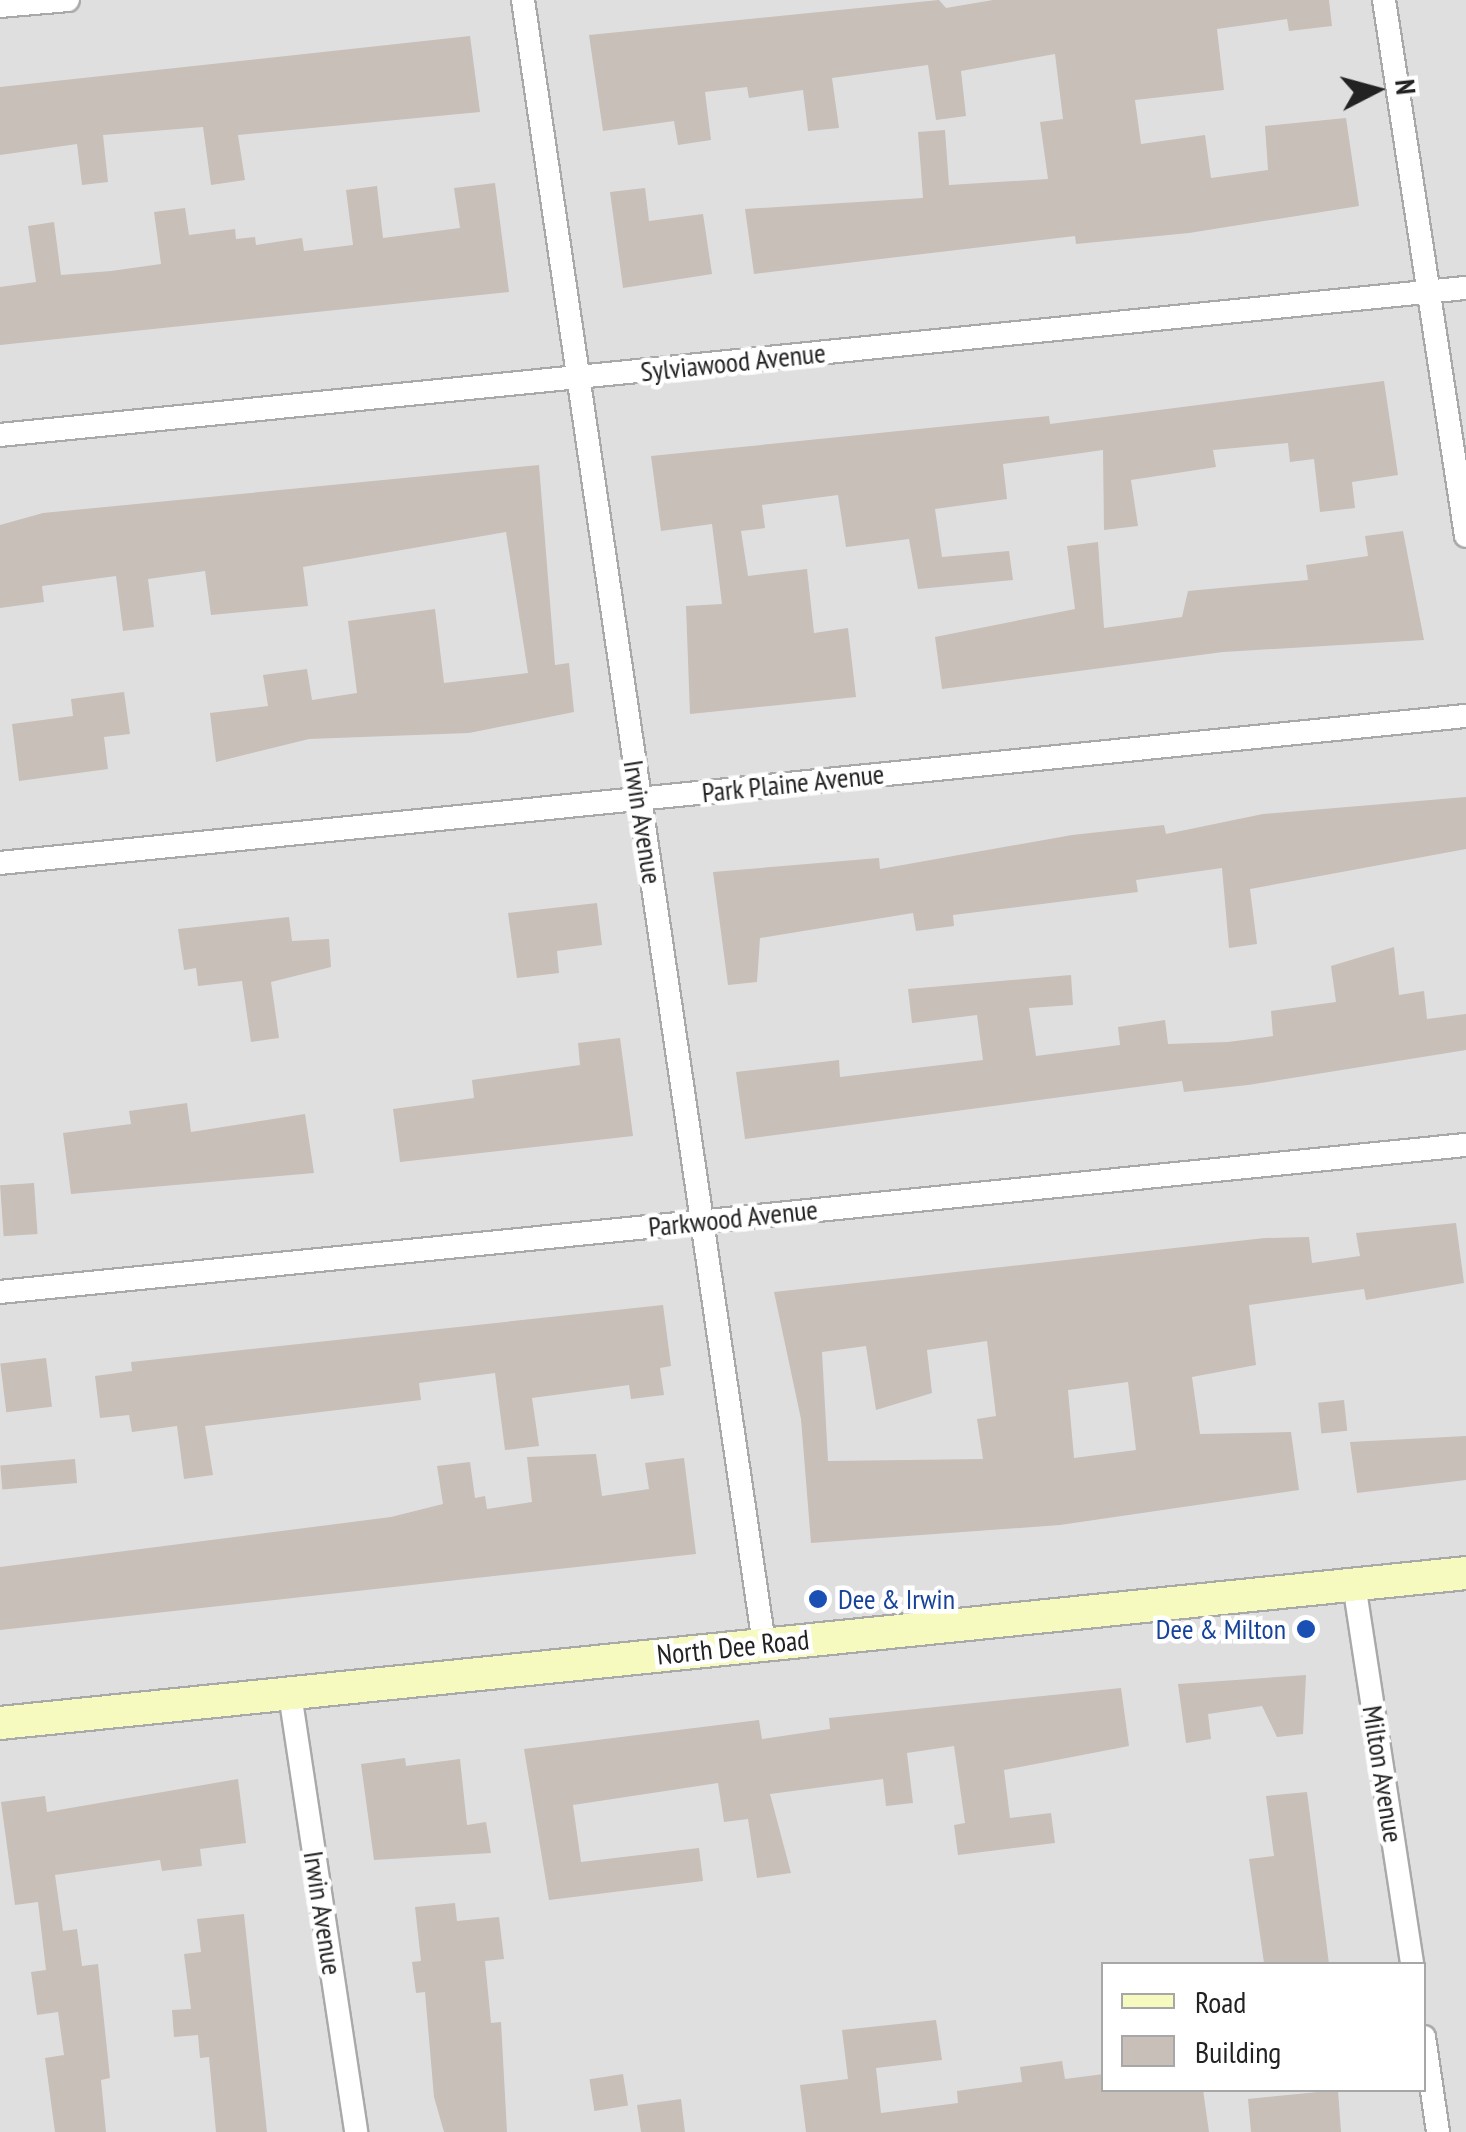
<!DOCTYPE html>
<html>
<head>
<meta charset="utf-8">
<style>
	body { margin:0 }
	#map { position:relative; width:1466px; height:2132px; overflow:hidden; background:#f2efe9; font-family:"PT Sans Narrow",sans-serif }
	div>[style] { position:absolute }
	.residential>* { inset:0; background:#e0dfdf }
	.building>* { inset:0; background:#c7bfb8; transform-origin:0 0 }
	.roads { filter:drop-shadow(2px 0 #a9a9a9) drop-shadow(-2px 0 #a9a9a9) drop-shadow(0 2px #a9a9a9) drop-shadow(0 -2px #a9a9a9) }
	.street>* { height:22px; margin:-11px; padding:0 11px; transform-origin:11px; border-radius:11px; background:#fff }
	.secondary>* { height:32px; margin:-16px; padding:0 16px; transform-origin:16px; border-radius:16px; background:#f7fabf }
	.dots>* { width:28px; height:28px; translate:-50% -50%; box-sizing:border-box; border:5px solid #fff; border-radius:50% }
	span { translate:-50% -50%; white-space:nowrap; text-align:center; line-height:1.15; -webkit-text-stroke:9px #fff; paint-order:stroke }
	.street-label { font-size:28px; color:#222 }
	.transit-label { font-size:28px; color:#164399 }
	.left { translate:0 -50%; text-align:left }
	.right { translate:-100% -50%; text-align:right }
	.legend { position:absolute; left:1101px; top:1962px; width:325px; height:130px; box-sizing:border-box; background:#fff; border:2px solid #a7a7a7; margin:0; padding:12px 18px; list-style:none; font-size:30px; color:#222 }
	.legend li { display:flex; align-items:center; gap:20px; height:50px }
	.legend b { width:50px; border:2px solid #a7a7a7 }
	.north { position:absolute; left:1326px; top:40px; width:100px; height:100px; -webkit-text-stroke:8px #fff; paint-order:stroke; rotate:84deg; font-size:28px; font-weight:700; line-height:40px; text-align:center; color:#222 }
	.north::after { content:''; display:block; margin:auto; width:35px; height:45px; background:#222; clip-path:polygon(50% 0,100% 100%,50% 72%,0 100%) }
</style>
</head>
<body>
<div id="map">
	<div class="residential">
		<i style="clip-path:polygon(evenodd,0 0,1466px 0,1466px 2132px,0 2132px,0 0,1104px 1964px,1424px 1964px,1424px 2090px,1104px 2090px,1104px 1964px)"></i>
	</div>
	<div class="building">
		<i style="clip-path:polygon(939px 0,946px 8px,993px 0,1329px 0,1332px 26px,1289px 31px,1287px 19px,1217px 29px,1224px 90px,1135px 100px,1141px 144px,1205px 135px,1211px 178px,1268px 170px,1265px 126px,1346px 118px,1359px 206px,1189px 233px,1076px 244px,1075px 236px,754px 274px,745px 209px,923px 198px,918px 132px,945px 130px,949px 185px,1048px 179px,1040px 122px,1063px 119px,1055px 54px,961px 71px,966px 116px,936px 120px,928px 65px,832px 78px,839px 128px,808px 131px,803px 90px,749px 98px,747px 87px,705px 92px,711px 140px,678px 145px,674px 121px,603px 131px,589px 35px)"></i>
		<i style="clip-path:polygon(470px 36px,480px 112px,238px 135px,245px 180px,211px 185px,203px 127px,103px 135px,108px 182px,82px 185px,77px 144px,0 155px,0 87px)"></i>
		<i style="clip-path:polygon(495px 183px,509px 292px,0 345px,0 287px,36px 282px,28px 226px,54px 222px,61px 275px,111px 271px,161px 264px,154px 212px,185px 208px,189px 235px,235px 229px,236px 239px,255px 237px,256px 245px,302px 238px,304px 251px,353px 245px,346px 190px,377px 186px,383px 238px,460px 228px,454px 188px)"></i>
		<i style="clip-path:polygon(645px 188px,649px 221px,703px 214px,712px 274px,623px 288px,610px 192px)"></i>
		<i style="clip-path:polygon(1384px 381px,1398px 475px,1352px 482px,1355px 508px,1320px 512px,1314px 459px,1290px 462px,1288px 443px,1213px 450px,1216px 467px,1131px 480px,1138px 526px,1104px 530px,1103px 450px,1003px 464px,1007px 499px,935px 509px,942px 557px,1009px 551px,1013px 580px,918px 589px,909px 539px,846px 547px,838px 495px,762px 505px,765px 528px,741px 531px,748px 576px,807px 569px,814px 633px,848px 628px,856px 697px,690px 714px,686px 606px,722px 604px,712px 524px,661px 531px,651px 456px,1049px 416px,1050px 424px)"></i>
		<i style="clip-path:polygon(539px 465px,555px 665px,569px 663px,574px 712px,469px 733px,309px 739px,216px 762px,210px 713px,268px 706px,263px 675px,307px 669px,312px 700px,357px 693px,348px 621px,435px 609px,444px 683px,528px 673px,506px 532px,303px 567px,308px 606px,211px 615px,205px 571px,148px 579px,154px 627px,123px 631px,116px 576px,42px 586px,44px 602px,0 608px,0 525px,43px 513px)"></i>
		<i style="clip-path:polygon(1403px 531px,1424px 640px,1223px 652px,942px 689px,935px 637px,1075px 609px,1067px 546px,1098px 542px,1104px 628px,1182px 617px,1188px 591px,1308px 580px,1306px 565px,1368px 556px,1365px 536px)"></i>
		<i style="clip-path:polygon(124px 692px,130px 734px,104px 737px,108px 769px,19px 781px,12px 724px,73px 716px,71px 699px)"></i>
		<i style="clip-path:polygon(1466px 797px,1466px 849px,1250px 889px,1257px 944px,1229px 948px,1222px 868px,1136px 880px,1138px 892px,953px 915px,954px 926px,916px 931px,913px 913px,760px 938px,757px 982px,728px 985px,713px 872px,879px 858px,880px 869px,1072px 835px,1164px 825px,1166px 834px,1263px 814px)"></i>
		<i style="clip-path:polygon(597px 903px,602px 945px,557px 951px,559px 973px,517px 978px,508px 913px)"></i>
		<i style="clip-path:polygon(289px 917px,292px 941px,329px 939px,331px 967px,271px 982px,279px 1038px,251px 1042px,242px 981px,198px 986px,196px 968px,184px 970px,178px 929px)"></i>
		<i style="clip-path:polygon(1394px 947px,1399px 995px,1424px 991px,1427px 1019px,1466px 1014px,1466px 1050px,1248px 1085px,1184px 1092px,1182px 1081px,745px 1139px,736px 1072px,839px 1060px,840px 1077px,983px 1060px,977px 1015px,912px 1023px,908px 989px,1071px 975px,1073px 1005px,1029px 1008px,1036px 1056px,1120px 1045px,1118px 1027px,1165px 1020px,1168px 1044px,1228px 1042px,1273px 1036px,1271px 1011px,1336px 1002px,1331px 966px)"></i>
		<i style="clip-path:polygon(620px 1038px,633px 1136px,400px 1162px,393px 1109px,474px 1098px,472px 1080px,580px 1065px,578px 1043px)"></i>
		<i style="clip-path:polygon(187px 1103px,191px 1132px,305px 1114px,314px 1173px,71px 1194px,63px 1133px,131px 1124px,129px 1111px)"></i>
		<i style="left:34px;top:1183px;width:51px;height:34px;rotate:86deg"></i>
		<i style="clip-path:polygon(evenodd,1456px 1223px,1464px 1283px,1366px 1300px,1364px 1289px,1249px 1305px,1256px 1365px,1192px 1377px,1200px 1434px,1291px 1432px,1299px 1490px,1060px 1525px,811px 1543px,801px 1419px,774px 1292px,1265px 1238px,1309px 1237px,1312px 1263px,1360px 1256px,1356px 1233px,1456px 1223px,987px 1341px,996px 1416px,977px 1419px,983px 1459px,828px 1461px,822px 1352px,866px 1346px,876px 1410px,932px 1393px,927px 1350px,987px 1341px,1456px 1223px,1128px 1382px,1136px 1450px,1074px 1458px,1068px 1390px,1128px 1382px)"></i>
		<i style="clip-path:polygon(663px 1305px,671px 1366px,660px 1368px,664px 1395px,631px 1399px,629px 1385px,532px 1398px,539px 1446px,505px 1450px,495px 1373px,419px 1383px,421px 1400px,205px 1426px,213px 1475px,184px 1479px,177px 1426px,132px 1432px,129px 1415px,100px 1418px,95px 1376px,132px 1371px,131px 1362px)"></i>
		<i style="left:46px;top:1358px;width:49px;height:46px;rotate:83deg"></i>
		<i style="left:1344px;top:1400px;width:31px;height:26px;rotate:84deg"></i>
		<i style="clip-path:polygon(1466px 1436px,1466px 1480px,1357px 1493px,1350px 1442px)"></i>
		<i style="clip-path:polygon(596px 1454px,602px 1496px,649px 1489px,645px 1463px,684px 1458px,696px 1554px,0 1630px,0 1567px,391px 1517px,443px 1504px,437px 1466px,470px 1462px,475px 1498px,485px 1496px,487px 1509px,532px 1502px,527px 1457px)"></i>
		<i style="left:75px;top:1459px;width:24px;height:75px;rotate:85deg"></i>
		<i style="clip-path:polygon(1306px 1675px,1303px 1734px,1277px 1737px,1262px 1706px,1208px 1714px,1211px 1739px,1186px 1743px,1178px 1684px)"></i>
		<i style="clip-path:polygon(1121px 1688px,1129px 1746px,1004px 1770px,1010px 1818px,1051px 1813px,1055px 1843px,958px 1855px,954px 1825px,965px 1823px,954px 1746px,907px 1753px,913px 1803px,886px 1806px,883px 1779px,770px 1794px,791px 1873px,757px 1878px,748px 1819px,724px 1822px,718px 1783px,573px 1805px,581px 1862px,699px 1848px,703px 1881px,549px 1900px,524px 1749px,759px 1720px,762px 1739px,830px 1729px,829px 1718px)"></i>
		<i style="clip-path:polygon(405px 1758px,406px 1766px,460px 1759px,467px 1825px,486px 1822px,491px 1853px,374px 1860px,361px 1764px)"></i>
		<i style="clip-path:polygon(238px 1779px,246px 1843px,200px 1849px,202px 1866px,162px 1871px,160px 1860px,55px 1875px,63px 1931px,77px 1929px,82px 1966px,98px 1964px,110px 2078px,101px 2080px,106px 2132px,55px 2132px,45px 2058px,64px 2055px,58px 2012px,37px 2015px,31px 1972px,46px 1970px,38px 1902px,15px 1905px,1px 1802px,45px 1796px,47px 1812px)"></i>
		<i style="clip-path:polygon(1307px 1792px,1329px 1964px,1264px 1963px,1249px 1859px,1274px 1856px,1266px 1796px)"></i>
		<i style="clip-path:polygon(455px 1903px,457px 1921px,499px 1917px,504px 1959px,485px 1961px,491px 2023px,501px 2022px,507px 2132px,444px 2132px,434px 2097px,425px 1992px,416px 1993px,412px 1962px,421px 1961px,415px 1907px)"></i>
		<i style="clip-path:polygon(244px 1914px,267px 2132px,216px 2132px,209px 2057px,200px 2058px,198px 2035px,174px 2037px,172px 2010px,191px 2009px,184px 1954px,201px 1952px,197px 1919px)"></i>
		<i style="clip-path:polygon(936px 2020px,942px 2060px,876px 2068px,881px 2113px,958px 2103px,957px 2091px,1022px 2082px,1020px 2067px,1062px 2061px,1065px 2079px,1104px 2074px,1104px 2090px,1203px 2090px,1209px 2132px,806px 2132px,800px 2085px,848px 2079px,842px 2030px)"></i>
		<i style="left:623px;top:2074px;width:32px;height:34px;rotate:81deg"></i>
		<i style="clip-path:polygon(1338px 2090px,1341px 2132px,1251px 2132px,1248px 2099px)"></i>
		<i style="clip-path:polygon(681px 2099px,685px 2132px,641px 2132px,637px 2105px)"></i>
	</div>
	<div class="roads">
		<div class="street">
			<i style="left:523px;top:0;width:1661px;rotate:81.66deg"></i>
			<i style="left:1384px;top:0;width:542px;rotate:81.3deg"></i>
			<i style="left:0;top:6px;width:68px;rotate:-5deg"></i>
			<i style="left:0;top:435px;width:1473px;rotate:-5.73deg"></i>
			<i style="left:0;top:863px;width:1473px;rotate:-5.73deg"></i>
			<i style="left:0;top:1292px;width:1473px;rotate:-5.73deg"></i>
			<i style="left:1354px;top:1584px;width:384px;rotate:81.3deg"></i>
			<i style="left:290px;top:1694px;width:443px;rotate:81.4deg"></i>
			<i style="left:1424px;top:2037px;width:96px;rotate:81.6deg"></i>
		</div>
		<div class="secondary">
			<i style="left:0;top:1723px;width:1474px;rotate:-5.84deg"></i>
		</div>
	</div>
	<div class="dots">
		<i style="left:818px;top:1599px;background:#1a4fb4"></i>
		<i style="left:1306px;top:1629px;background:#1a4fb4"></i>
	</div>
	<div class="street-label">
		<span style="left:733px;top:362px;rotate:-6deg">Sylviawood Avenue</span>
		<span style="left:793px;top:783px;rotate:-6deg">Park Plaine Avenue</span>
		<span style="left:643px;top:822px;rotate:81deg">Irwin Avenue</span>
		<span style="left:733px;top:1218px;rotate:-6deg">Parkwood Avenue</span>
		<span style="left:733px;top:1647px;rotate:-6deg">North Dee Road</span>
		<span style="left:1383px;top:1774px;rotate:81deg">Milton Avenue</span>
		<span style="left:323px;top:1913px;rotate:81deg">Irwin Avenue</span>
	</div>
	<div class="transit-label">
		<span class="left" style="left:838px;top:1599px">Dee &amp; Irwin</span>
		<span class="right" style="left:1286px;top:1629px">Dee &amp; Milton</span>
	</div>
	<ul class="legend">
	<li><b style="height:12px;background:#f7fabf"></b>Road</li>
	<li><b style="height:28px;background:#c7bfb8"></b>Building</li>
	</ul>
	<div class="north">N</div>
</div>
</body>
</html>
